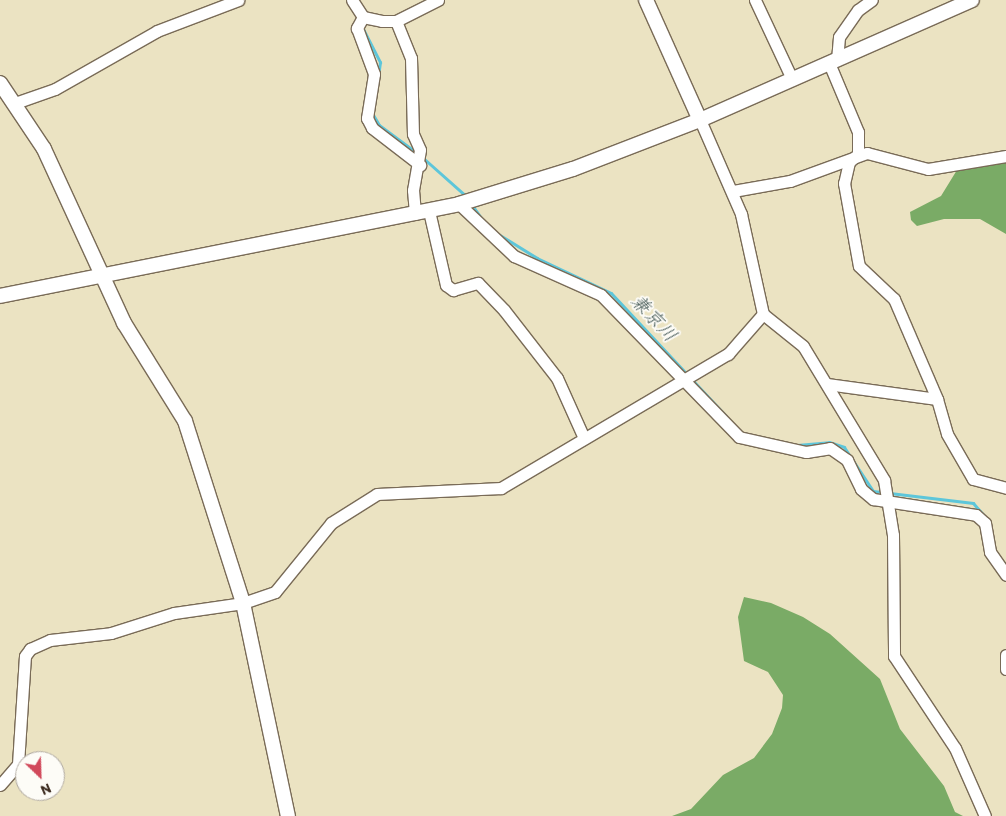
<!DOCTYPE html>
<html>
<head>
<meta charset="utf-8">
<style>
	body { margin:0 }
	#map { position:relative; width:1006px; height:816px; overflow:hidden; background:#ebe3c2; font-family:Itim,"Klee One",sans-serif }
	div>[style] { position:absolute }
	.forest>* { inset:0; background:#7aab66 }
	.stream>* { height:3px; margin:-1.5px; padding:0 1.5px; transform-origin:1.5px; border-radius:1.5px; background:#5dc6da }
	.roads { filter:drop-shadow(1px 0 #796b57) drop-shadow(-1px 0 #796b57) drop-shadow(0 1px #796b57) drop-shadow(0 -1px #796b57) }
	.minor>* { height:11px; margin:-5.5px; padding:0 5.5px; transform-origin:5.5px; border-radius:5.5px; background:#fff }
	.tertiary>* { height:14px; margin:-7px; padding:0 7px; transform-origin:7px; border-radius:7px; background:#fff }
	span { translate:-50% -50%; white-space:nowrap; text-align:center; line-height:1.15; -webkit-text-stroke:4px #fdfcf7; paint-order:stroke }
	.water-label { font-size:19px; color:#455956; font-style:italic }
	.north { position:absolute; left:15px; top:751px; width:50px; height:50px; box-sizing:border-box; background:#fdfcf7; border:1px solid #afa8a0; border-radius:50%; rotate:156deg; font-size:14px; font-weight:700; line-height:20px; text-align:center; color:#3b2a1e }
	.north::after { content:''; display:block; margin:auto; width:18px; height:22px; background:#d1495b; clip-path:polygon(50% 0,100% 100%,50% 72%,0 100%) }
</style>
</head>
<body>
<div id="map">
	<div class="forest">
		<i style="clip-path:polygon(1006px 160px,1006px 234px,980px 219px,944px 219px,917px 226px,911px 220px,910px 212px,941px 196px,957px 170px)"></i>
		<i style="clip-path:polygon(744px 597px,771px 603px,803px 617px,830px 634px,880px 679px,900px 729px,944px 786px,955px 812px,963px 816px,672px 816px,691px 809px,723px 775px,754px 758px,772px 734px,782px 708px,783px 695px,768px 672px,744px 661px,738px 617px)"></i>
	</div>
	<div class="stream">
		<i style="left:361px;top:25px;width:42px;rotate:62.8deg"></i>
		<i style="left:380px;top:62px;width:28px;rotate:98deg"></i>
		<i style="left:372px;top:113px;width:14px;rotate:60deg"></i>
		<i style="left:379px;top:125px;width:47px;rotate:36.4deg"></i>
		<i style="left:422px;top:157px;width:60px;rotate:41.6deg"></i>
		<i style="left:472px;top:205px;width:16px;rotate:55deg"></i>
		<i style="left:498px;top:234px;width:46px;rotate:31.6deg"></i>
		<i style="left:537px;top:258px;width:82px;rotate:25.3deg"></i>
		<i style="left:611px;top:293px;width:168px;rotate:46.9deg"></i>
		<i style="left:797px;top:445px;width:32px;rotate:-5deg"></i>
		<i style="left:829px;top:442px;width:16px;rotate:18deg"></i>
		<i style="left:844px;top:447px;width:53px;rotate:56.6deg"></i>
		<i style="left:873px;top:491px;width:101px;rotate:6.8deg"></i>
		<i style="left:973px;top:503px;width:23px;rotate:49deg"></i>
	</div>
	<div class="roads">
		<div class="minor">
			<i style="left:352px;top:0;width:20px;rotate:57deg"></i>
			<i style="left:363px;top:17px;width:19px;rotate:12deg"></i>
			<i style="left:382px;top:21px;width:14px"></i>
			<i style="left:396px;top:21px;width:47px;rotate:-26.6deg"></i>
			<i style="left:755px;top:0;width:87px;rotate:64.9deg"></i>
			<i style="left:363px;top:17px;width:13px;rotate:119deg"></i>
			<i style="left:357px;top:28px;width:49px;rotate:69.7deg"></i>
			<i style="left:374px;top:74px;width:45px;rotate:99deg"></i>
			<i style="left:367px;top:118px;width:11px;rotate:63deg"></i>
			<i style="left:372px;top:128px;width:61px;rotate:37.6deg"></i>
			<i style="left:396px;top:21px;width:40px;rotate:68deg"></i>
			<i style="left:411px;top:58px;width:76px;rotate:88.5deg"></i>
			<i style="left:413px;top:134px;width:17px;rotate:66deg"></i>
			<i style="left:420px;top:150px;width:41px;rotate:99.9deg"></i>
			<i style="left:413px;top:190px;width:24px;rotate:85deg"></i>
			<i style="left:837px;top:60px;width:23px;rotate:-85deg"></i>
			<i style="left:839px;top:37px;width:33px;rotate:-55deg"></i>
			<i style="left:858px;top:10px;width:17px;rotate:-36deg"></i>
			<i style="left:829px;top:63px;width:75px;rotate:67.2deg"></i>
			<i style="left:858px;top:132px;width:22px;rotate:90deg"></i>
			<i style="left:858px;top:154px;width:12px;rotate:138deg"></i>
			<i style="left:849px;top:162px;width:22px;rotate:103deg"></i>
			<i style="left:844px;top:183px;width:84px;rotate:79.8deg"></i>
			<i style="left:859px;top:266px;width:48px;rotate:43.3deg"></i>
			<i style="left:894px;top:299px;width:109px;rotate:66.7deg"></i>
			<i style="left:15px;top:103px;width:42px;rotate:-19.3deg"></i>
			<i style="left:55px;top:89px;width:117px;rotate:-29.6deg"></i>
			<i style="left:157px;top:31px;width:87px;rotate:-20.9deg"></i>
			<i style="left:700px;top:120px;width:103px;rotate:66.4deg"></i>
			<i style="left:741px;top:214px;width:102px;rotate:77.6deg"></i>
			<i style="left:763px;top:314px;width:51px;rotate:38.7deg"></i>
			<i style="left:803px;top:346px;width:157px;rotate:58.8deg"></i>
			<i style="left:884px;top:480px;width:56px;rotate:80.7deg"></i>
			<i style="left:893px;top:535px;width:121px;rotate:89.5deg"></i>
			<i style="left:894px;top:656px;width:110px;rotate:56.5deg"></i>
			<i style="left:955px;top:748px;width:74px;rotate:66.2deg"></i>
			<i style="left:733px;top:191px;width:58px;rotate:-10deg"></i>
			<i style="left:790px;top:181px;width:82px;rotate:-20deg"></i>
			<i style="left:867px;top:153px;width:63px;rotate:14.7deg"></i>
			<i style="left:928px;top:169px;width:79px;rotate:-9.5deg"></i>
			<i style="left:459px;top:204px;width:76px;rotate:43.4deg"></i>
			<i style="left:514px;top:256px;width:95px;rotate:24.1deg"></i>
			<i style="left:601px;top:295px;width:198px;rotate:45.8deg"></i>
			<i style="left:739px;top:437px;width:69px;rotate:12.6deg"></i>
			<i style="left:806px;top:452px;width:24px;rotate:-9deg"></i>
			<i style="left:830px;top:448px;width:21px;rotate:35deg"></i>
			<i style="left:847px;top:460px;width:32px;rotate:64deg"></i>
			<i style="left:861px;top:489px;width:16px;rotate:40deg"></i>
			<i style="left:873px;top:499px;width:104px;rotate:8.8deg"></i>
			<i style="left:976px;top:515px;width:12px;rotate:42deg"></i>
			<i style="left:985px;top:523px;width:29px;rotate:80deg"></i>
			<i style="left:990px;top:552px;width:28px;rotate:55deg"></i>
			<i style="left:429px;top:211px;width:76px;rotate:77.1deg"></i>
			<i style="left:446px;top:285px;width:9px;rotate:36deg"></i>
			<i style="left:453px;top:290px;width:26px;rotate:-16deg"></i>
			<i style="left:478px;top:283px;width:37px;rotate:46deg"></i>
			<i style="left:504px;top:310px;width:86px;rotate:52.1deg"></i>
			<i style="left:557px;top:378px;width:66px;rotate:65.8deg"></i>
			<i style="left:827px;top:384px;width:111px;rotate:7.8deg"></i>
			<i style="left:937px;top:399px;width:36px;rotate:74deg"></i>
			<i style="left:947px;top:434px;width:52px;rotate:60deg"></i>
			<i style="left:973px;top:479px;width:34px;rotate:15deg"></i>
			<i style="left:1006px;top:655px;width:14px;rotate:90deg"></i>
			<i style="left:0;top:785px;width:28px;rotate:-49deg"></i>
			<i style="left:18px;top:764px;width:108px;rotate:-86.3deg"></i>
			<i style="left:25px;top:656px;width:9px;rotate:-54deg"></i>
			<i style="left:30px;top:649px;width:22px;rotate:-24deg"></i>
			<i style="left:50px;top:640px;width:61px;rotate:-6.5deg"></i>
			<i style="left:111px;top:633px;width:66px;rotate:-17.6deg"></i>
			<i style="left:174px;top:613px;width:70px;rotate:-8.2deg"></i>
			<i style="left:243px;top:603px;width:34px;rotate:-19deg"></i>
			<i style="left:275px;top:592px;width:89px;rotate:-50.9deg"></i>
			<i style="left:331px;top:523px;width:54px;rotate:-32.2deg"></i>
			<i style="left:377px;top:494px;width:124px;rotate:-2.8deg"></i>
			<i style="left:501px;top:488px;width:264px;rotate:-30.6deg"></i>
			<i style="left:728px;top:354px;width:53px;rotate:-48.8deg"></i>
		</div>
		<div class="tertiary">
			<i style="left:646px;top:0;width:132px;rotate:65.8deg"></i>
			<i style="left:0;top:83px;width:79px;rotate:56.3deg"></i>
			<i style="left:44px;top:149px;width:192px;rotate:65.3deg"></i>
			<i style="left:124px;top:323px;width:115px;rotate:58.1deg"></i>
			<i style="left:185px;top:421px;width:191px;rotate:72.3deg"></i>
			<i style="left:243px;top:603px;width:218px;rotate:78.1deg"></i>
			<i style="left:0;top:296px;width:468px;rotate:-11.3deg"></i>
			<i style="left:459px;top:204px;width:119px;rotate:-17.1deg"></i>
			<i style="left:573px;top:169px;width:136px;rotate:-21.1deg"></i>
			<i style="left:700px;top:120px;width:297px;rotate:-23.8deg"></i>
		</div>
	</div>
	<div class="water-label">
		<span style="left:654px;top:318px;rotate:47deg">兼京川</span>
	</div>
	<div class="north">N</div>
</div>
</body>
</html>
